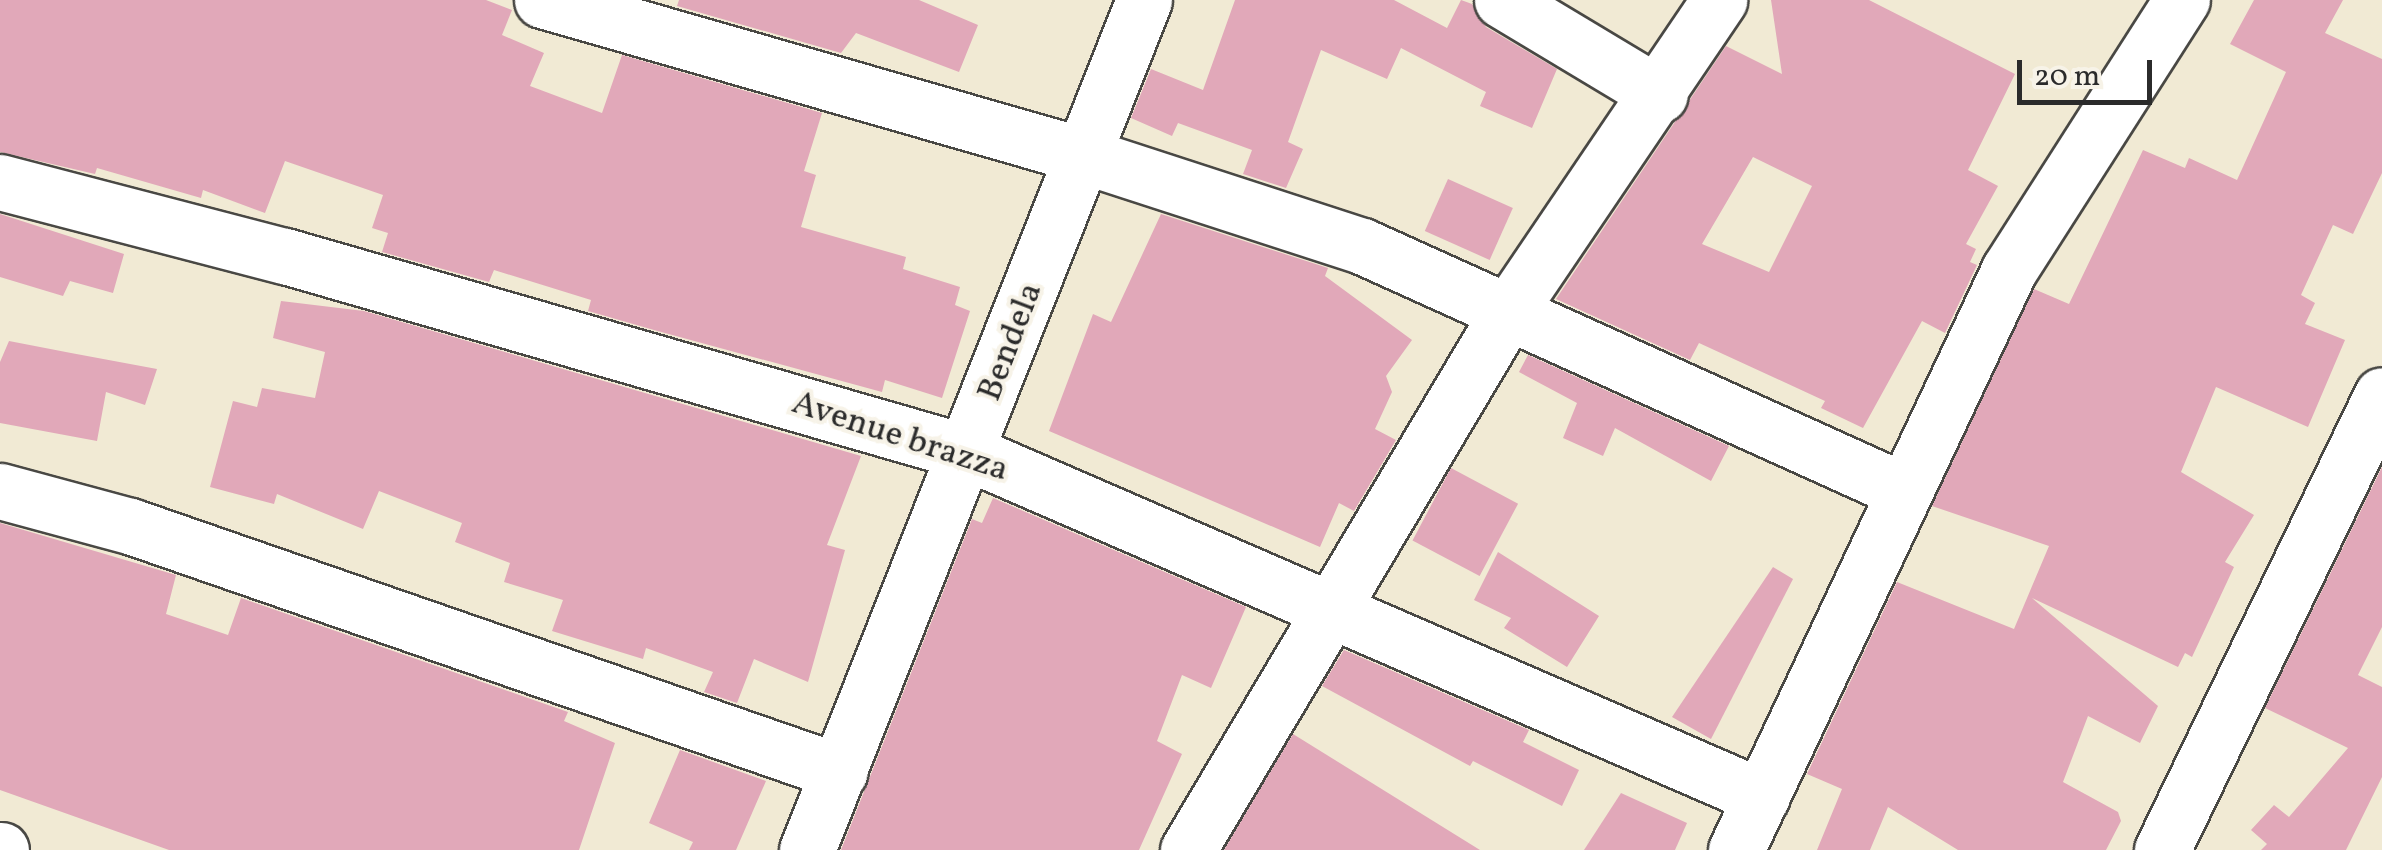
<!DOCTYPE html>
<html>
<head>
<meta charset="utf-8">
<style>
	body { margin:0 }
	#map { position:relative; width:2382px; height:850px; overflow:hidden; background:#f1ead4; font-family:Vollkorn,serif }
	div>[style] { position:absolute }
	.building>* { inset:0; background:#e1a8b9; transform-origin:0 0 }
	.roads { filter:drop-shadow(2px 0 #494844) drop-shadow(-2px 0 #494844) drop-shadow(0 2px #494844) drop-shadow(0 -2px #494844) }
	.minor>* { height:55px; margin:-27.5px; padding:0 27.5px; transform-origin:27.5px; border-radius:27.5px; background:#fff }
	span { translate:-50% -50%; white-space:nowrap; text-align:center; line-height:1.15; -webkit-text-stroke:8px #f7f3e8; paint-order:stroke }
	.street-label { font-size:35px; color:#2b2b2b }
	.scale { position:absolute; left:2017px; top:60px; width:135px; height:45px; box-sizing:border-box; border:5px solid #2b2b2b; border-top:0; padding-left:12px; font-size:30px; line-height:35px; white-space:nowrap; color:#2b2b2b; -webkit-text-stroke:8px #f7f3e8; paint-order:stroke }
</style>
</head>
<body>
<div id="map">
	<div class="building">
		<i style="clip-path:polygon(0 0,486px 0,512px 10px,502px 35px,544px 53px,530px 86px,602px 113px,622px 55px,822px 113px,804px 171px,816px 175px,801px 227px,906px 257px,903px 269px,960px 287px,955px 305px,970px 311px,942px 398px,885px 380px,882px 392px,654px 330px,588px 311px,591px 300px,494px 270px,489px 282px,382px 252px,388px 233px,372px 228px,383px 195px,285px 161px,265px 213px,203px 190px,201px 198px,97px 168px,95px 174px,0 152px)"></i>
		<i style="clip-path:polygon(679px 0,919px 0,978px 25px,959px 72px,856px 33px,841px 53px,677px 6px)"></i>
		<i style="clip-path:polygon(1235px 0,1394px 0,1447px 28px,1461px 0,1472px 4px,1486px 27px,1557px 69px,1532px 128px,1480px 106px,1486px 92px,1401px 48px,1387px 79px,1321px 50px,1288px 142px,1303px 149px,1286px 188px,1243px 174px,1252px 150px,1178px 123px,1172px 136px,1131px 118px,1151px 69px,1203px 90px)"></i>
		<i style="clip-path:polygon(evenodd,1771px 0,1869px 0,2015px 74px,1968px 170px,1998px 186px,1966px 244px,1976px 249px,1970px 262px,1977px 265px,1945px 333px,1922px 321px,1863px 428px,1821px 408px,1825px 401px,1699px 343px,1690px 360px,1556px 299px,1726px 46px,1782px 74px,1771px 0,1753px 157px,1812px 186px,1769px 272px,1702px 244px,1753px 157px)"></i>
		<i style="clip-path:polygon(2254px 0,2343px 0,2325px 33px,2382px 59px,2382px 173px,2353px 234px,2333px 225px,2301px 295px,2315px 303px,2305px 324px,2345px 340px,2308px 427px,2216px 387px,2181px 472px,2254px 515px,2225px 562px,2234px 567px,2192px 657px,2185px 653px,2178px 667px,2032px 598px,2158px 706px,2140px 743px,2088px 716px,2063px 782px,2118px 812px,2121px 821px,2106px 850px,1958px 850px,1888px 807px,1870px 850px,1817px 850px,1842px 789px,1807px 774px,1897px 582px,2014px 629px,2049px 546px,1932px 506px,2034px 289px,2069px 304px,2143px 150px,2185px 168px,2189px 158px,2237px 180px,2286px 72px,2230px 44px)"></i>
		<i style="left:1448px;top:179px;width:71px;height:57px;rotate:24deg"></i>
		<i style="clip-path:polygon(0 214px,124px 254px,113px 293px,70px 281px,63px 296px,0 277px)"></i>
		<i style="clip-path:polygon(1161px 214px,1328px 268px,1325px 276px,1412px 340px,1386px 376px,1392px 392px,1375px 429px,1396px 440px,1354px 511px,1339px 503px,1320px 547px,1049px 431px,1093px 314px,1111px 322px)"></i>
		<i style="clip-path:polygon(281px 301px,364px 311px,861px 456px,827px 545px,845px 550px,808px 682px,754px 659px,737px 703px,704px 692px,713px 672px,646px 648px,643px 659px,552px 631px,563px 600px,504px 582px,510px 563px,455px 542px,462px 523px,379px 491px,363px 529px,277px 494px,274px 504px,210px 487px,233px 401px,257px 407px,262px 388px,315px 398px,325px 352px,273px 338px)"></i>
		<i style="clip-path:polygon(9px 341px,71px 353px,157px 369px,145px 405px,106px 392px,97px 441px,0 423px,0 362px)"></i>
		<i style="clip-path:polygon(1528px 355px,1729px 446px,1711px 481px,1615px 428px,1603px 456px,1563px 438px,1577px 403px,1519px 372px)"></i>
		<i style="clip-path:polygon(2382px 467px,2382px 627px,2358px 675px,2382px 687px,2382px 777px,2346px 850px,2261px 850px,2267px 844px,2251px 830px,2274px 805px,2289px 817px,2348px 748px,2265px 708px)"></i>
		<i style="left:1451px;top:468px;width:76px;height:82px;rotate:28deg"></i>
		<i style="clip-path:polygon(993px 498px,1246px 607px,1211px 688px,1182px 675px,1157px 741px,1182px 754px,1139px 850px,841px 850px,972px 519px,982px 523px)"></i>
		<i style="clip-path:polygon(0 523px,176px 575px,166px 614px,228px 635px,241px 598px,568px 712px,564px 721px,615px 743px,579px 850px,169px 850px,0 790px)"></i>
		<i style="clip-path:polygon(1498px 552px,1599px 616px,1567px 667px,1504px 628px,1511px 618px,1474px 600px)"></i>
		<i style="clip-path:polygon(1773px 567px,1793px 579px,1711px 739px,1672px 717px)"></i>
		<i style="clip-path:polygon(1344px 650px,1529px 730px,1523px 742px,1579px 770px,1562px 806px,1473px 761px,1470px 766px,1322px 686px)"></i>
		<i style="clip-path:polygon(1293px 734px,1480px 850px,1224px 850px)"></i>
		<i style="clip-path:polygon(680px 750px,766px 781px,736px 850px,689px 850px,693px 842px,649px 823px)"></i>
		<i style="clip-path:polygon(1621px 793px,1687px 823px,1675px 850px,1584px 850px)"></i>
	</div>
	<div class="roads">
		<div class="minor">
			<i style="left:542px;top:0;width:562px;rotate:16.02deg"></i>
			<i style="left:1082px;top:155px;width:294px;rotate:18deg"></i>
			<i style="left:1362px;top:246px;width:593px;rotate:24.32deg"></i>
			<i style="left:1502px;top:0;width:184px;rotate:31deg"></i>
			<i style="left:0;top:182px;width:294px;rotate:14.6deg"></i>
			<i style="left:285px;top:256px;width:712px;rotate:16.07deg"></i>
			<i style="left:969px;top:453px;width:864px;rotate:23.45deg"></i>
			<i style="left:0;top:491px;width:135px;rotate:15.1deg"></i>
			<i style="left:130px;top:526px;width:751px;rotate:19.11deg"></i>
			<i style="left:0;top:850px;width:1px"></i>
			<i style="left:807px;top:850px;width:914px;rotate:-68.37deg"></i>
			<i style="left:1188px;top:850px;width:626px;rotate:-59.26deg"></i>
			<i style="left:1508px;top:312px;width:377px;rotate:-55.9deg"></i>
			<i style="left:1736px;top:850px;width:641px;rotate:-64.79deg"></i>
			<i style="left:2009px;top:270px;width:321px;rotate:-57.4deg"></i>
			<i style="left:2162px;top:850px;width:505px;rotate:-64.2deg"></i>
		</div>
	</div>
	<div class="street-label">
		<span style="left:1011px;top:342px;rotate:-69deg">Bendela</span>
		<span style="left:900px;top:437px;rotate:18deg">Avenue brazza</span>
	</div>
	<div class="scale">20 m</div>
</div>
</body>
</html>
